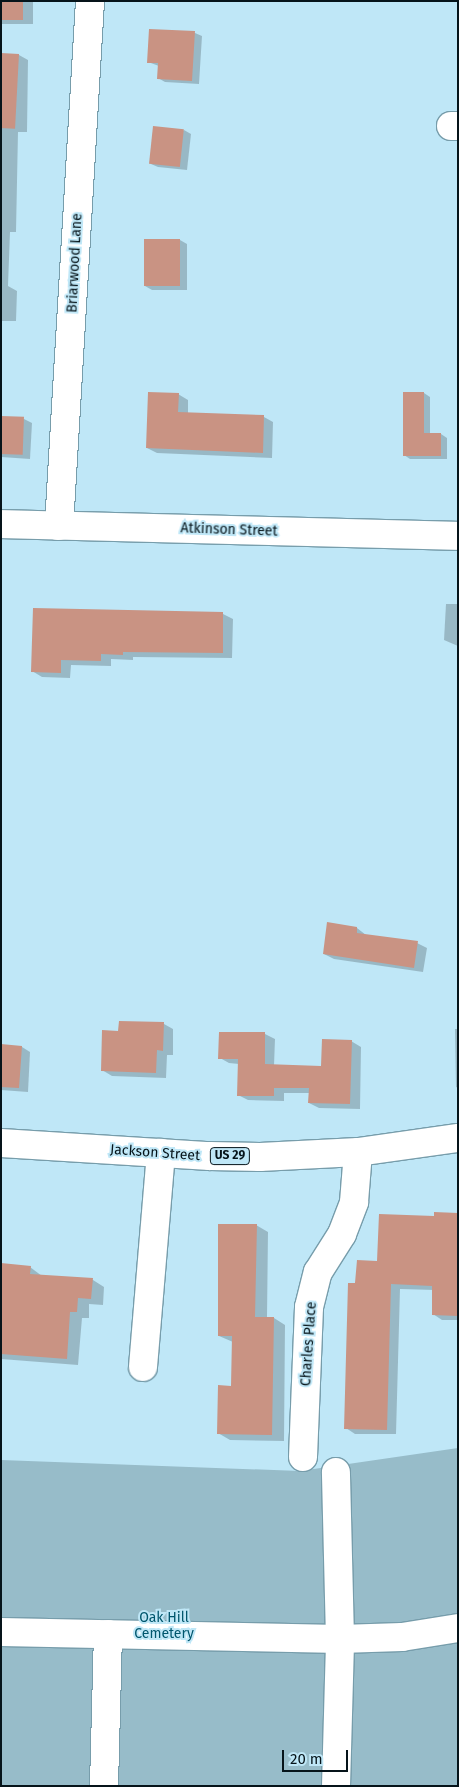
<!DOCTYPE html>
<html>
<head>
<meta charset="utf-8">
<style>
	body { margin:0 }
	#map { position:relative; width:459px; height:1787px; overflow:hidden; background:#bfe7f7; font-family:"Fira Sans",sans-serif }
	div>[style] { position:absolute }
	.green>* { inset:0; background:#97bcc9 }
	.shadow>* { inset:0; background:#0003; transform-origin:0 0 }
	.building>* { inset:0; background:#c99383; transform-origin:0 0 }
	.roads { filter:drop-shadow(1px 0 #779dab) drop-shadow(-1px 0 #779dab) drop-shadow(0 1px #779dab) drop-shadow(0 -1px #779dab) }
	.minor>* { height:28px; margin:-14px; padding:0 14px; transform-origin:14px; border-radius:14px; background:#fff }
	.major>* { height:28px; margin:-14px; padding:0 14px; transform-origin:14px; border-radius:14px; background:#fff }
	span { translate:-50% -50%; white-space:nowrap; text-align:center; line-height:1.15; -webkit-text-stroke:4px #bfe7f7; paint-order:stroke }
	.shield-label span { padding:1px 4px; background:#bfe7f7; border:1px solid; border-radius:4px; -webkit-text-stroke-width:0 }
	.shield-label { font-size:12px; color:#06141a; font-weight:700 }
	.street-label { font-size:14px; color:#06141a }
	.park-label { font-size:14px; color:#00566d }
	.frame { position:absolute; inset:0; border:2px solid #06141a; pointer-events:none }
	.scale { position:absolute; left:282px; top:1750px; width:66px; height:22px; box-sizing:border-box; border:2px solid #06141a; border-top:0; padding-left:6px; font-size:15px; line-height:18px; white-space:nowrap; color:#06141a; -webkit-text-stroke:4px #bfe7f7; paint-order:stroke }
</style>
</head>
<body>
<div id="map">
	<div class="green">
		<i style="clip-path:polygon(458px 1448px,458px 1786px,1px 1786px,1px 1460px,300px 1471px)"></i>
	</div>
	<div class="shadow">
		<i style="left:1px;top:1px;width:32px;height:23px"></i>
		<i style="clip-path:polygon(150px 30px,195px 33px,202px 36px,199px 84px,165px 82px,158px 78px,159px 66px,148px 62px)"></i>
		<i style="clip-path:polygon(1px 55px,19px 55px,28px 60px,27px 132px,18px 132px,16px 232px,10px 232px,8px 286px,17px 291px,16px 321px,1px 321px)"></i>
		<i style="clip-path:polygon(184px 130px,191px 134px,187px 170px,158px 167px,151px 164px)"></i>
		<i style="clip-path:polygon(145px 240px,180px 240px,187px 244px,187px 290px,152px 290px,145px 286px)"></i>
		<i style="clip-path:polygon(424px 393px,430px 397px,430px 434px,441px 434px,447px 438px,447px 459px,410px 459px,404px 455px)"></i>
		<i style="clip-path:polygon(178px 394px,188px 400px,188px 414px,264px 417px,273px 422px,272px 458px,157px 453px,147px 448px)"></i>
		<i style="clip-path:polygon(1px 418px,24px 419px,32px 423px,30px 459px,1px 457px)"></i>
		<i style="clip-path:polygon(446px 604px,458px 604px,458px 646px,444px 640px)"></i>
		<i style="clip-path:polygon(34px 609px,223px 614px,233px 619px,232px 658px,133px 657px,133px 660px,111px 659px,111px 666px,71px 665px,70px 678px,42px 677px,32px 671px)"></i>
		<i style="clip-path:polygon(357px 928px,366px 935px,417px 943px,427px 948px,423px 972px,334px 959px,324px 954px)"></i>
		<i style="clip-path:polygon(164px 1024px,173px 1029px,173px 1055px,167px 1055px,166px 1078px,112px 1076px,102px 1070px,120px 1032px)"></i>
		<i style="clip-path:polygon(455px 1029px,458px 1029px,458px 1088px,456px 1087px)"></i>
		<i style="clip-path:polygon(265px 1034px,275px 1039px,274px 1066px,322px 1067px,351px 1041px,361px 1047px,360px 1109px,319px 1108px,309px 1103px,310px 1093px,284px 1093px,284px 1101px,248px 1100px,238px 1095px,239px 1064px,229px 1063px,220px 1058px)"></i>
		<i style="clip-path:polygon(1px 1046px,22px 1047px,30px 1052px,28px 1092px,1px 1090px)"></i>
		<i style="clip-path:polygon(458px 1214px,458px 1320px,442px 1320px,433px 1314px,434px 1290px,400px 1289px,396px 1434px,355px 1434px,346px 1428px,357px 1285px,378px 1262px,435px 1218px)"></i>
		<i style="clip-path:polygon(256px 1225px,268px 1232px,267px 1318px,274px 1318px,285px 1325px,284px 1441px,230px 1440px,218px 1433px,232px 1387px,233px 1342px,219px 1336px)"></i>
		<i style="clip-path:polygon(1px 1265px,30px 1267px,42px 1276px,93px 1280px,104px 1287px,103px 1305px,89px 1304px,89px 1318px,82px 1318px,78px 1365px,1px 1359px)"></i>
		<i style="left:457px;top:1358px;width:1px;height:37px"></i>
	</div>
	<div class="building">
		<i style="left:1px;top:1px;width:22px;height:19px"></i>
		<i style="clip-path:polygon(149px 29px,195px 31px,192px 81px,157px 79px,158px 63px,147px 63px)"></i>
		<i style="left:1px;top:53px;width:18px;height:75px;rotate:3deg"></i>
		<i style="left:153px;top:126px;width:31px;height:38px;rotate:6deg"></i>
		<i style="left:144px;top:239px;width:36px;height:47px"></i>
		<i style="clip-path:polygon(148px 392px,179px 393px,178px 412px,264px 415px,263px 453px,146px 448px)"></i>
		<i style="clip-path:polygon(403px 392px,424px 392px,424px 433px,441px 433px,441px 456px,403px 456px)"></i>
		<i style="left:1px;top:416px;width:23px;height:38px;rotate:2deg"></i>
		<i style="clip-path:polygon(33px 608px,223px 612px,223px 653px,123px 652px,123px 655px,101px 654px,101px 661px,61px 660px,61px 673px,31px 672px)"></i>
		<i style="clip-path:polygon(327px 922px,357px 927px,357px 933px,418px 941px,414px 968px,323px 954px)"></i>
		<i style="clip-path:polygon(119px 1021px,164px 1022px,163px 1051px,157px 1050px,156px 1073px,101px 1071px,102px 1030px,118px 1031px)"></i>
		<i style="clip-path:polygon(219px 1032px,265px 1032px,265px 1064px,321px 1066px,322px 1039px,352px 1040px,350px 1104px,308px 1103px,309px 1088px,274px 1088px,274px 1096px,237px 1096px,238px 1059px,218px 1059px)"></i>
		<i style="clip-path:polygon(1px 1044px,22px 1046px,19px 1088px,1px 1087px)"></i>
		<i style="clip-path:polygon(434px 1212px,458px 1213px,458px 1316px,432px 1315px,432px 1286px,391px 1284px,387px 1430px,344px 1429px,348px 1283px,355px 1283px,357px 1260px,377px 1261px,379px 1214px,434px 1216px)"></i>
		<i style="clip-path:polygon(218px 1224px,257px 1224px,255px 1317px,274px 1317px,272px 1435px,217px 1434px,218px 1385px,231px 1386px,232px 1336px,218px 1336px)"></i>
		<i style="clip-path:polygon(1px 1263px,31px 1266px,30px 1274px,93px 1278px,91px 1299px,78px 1298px,77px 1312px,70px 1312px,67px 1359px,1px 1354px)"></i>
	</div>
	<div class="roads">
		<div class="minor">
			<i style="left:451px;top:126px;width:7px"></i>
			<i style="left:1px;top:524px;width:457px;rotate:1.5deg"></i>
			<i style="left:59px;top:526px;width:526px;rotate:-86.62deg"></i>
			<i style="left:143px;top:1367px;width:215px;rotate:-85.2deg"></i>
			<i style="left:303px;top:1457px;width:150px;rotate:-87.7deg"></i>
			<i style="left:309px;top:1307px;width:36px;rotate:-76deg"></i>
			<i style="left:318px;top:1272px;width:45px;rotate:-57.7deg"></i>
			<i style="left:342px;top:1234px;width:34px;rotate:-69deg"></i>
			<i style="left:354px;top:1202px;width:50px;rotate:-85.4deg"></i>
			<i style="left:1px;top:1632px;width:339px;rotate:1.2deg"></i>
			<i style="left:340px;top:1639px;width:62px;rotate:-1.8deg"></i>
			<i style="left:402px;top:1637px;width:57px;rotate:-9.1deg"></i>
			<i style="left:104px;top:1786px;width:152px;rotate:-88.5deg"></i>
			<i style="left:336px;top:1786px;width:147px;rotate:-88.4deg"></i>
			<i style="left:340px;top:1639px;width:167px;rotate:-91.4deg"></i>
		</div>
		<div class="major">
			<i style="left:1px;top:1143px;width:209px;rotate:3.6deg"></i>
			<i style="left:210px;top:1156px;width:50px;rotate:1.1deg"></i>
			<i style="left:260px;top:1157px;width:98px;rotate:-2.9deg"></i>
			<i style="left:358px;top:1152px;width:101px;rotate:-8deg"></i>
		</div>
	</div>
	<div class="shield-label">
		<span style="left:230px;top:1156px">US 29</span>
	</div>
	<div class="street-label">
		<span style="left:75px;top:263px;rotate:-87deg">Briarwood Lane</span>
		<span style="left:229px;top:530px;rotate:2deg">Atkinson Street</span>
		<span style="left:155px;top:1153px;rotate:4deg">Jackson Street</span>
		<span style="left:309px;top:1344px;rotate:-86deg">Charles Place</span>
	</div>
	<div class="park-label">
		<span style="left:164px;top:1626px">Oak Hill<br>Cemetery</span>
	</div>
	<div class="frame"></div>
	<div class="scale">20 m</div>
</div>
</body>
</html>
